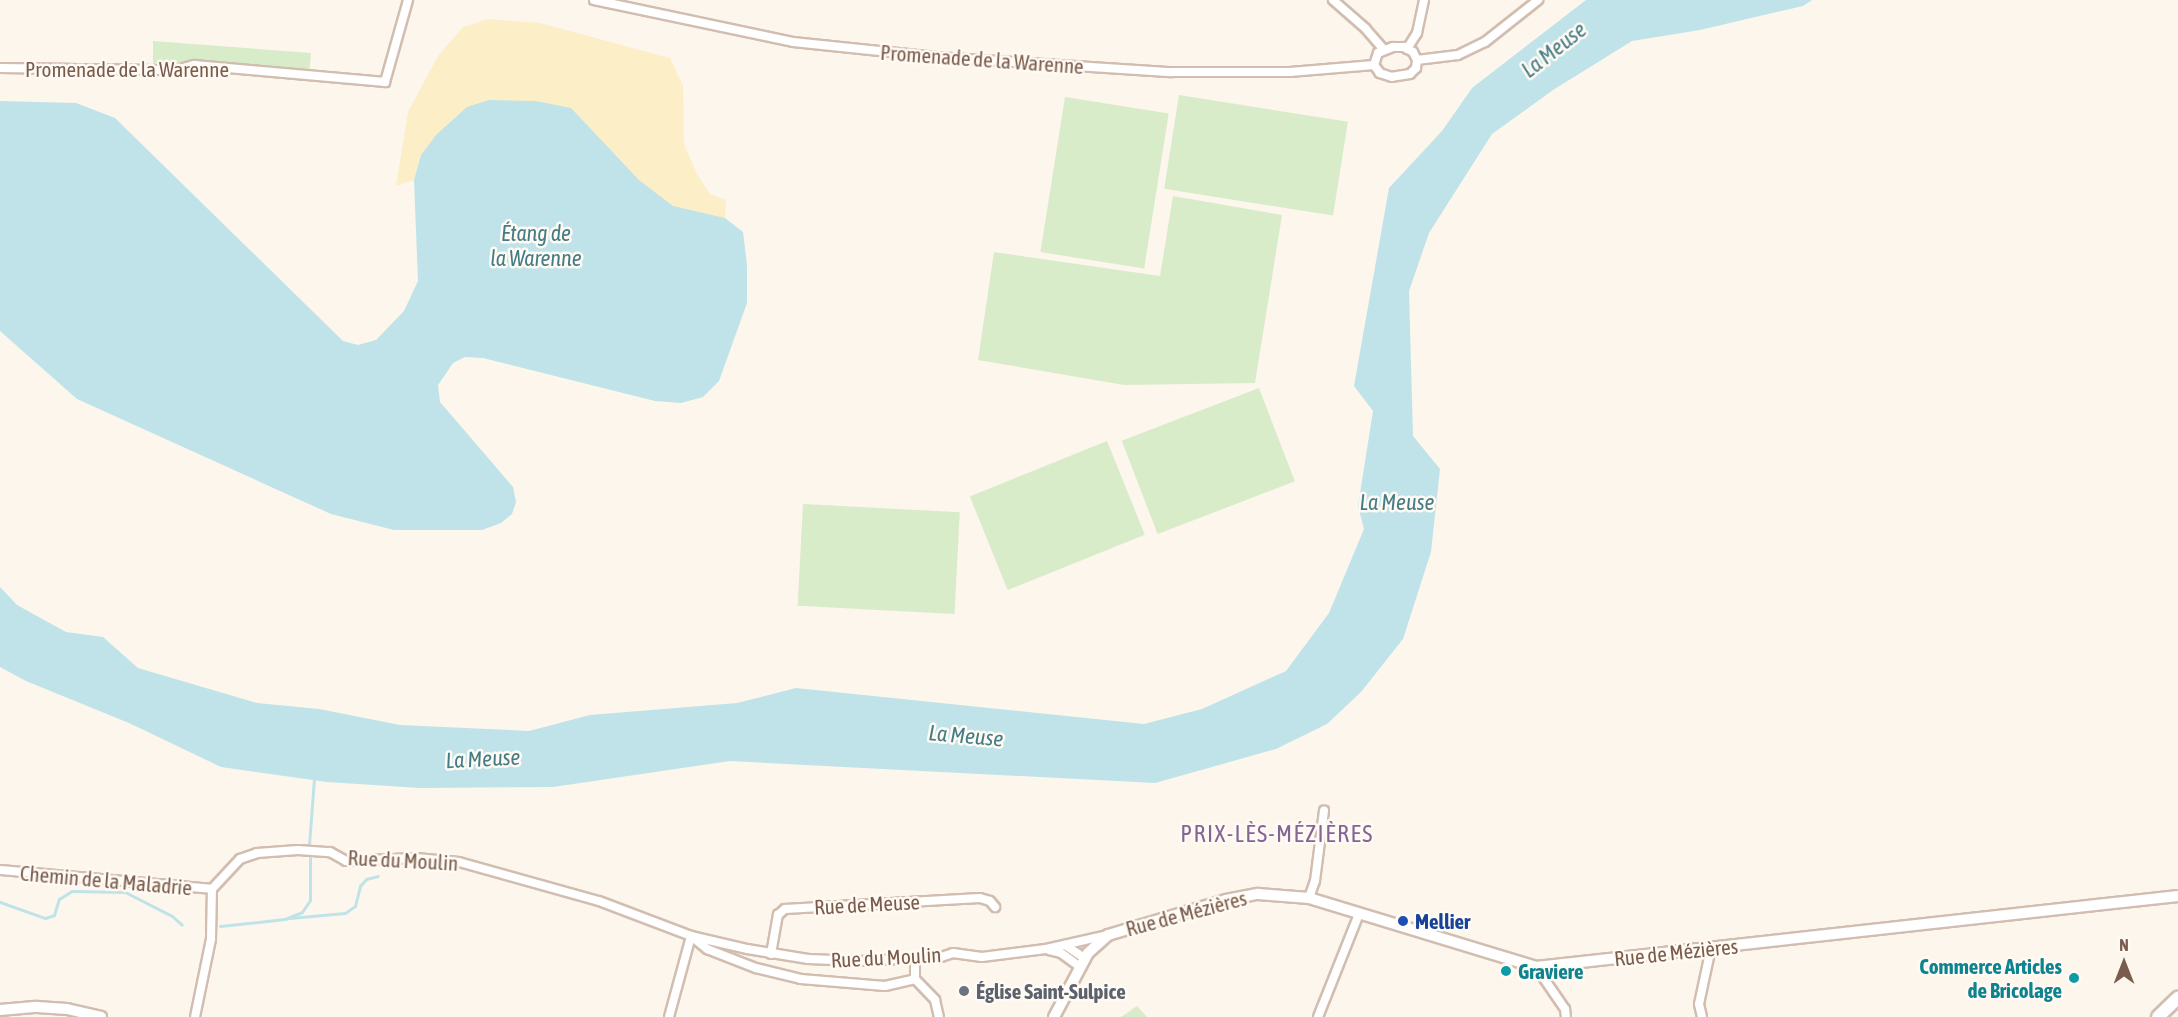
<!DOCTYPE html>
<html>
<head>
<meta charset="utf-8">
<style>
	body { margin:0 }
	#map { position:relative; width:2178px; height:1017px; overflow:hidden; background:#fdf6ec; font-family:"Asap Condensed",sans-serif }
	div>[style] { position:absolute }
	.green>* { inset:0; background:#d8ecc9; transform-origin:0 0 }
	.sand>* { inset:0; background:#fcefc7 }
	.water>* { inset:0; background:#bfe3e8 }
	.stream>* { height:3px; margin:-1.5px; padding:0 1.5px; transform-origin:1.5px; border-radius:1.5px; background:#bfe3e8 }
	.roads { filter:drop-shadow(2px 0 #d1beb0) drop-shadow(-2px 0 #d1beb0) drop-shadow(0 2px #d1beb0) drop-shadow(0 -2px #d1beb0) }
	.minor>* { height:8px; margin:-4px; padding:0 4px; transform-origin:4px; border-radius:4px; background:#fff }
	.tertiary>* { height:10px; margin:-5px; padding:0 5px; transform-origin:5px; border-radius:5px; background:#fff }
	.secondary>* { height:12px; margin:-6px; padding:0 6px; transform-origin:6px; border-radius:6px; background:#fff }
	.dots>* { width:16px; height:16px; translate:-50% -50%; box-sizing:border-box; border:3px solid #fffaf3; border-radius:50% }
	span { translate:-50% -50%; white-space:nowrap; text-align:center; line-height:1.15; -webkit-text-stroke:5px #fffaf3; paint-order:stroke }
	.street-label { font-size:21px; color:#7a5c4d }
	.transit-label { font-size:21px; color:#164399; font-weight:700 }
	.left { translate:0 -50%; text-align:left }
	.culture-label { font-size:21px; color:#0d838f; font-weight:700 }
	.right { translate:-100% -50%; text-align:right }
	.worship-label { font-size:21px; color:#5b616d; font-weight:700 }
	.water-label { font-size:22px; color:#437c86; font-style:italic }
	.quarter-label { font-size:24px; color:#846695; letter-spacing:1.5px }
	.north { position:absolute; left:2094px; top:933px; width:60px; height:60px; -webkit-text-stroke:4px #fffaf3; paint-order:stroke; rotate:0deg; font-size:16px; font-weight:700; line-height:24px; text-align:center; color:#7a5c4d }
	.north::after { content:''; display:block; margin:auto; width:21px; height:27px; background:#7a5c4d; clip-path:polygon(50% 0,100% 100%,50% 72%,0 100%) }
</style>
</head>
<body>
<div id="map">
	<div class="green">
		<i style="clip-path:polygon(153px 41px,311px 53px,309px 73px,153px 66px)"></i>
		<i style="left:1179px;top:95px;width:171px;height:95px;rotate:9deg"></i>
		<i style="left:1065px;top:97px;width:105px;height:157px;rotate:9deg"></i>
		<i style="clip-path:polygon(1173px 196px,1282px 215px,1255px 383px,1124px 385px,978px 360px,994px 252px,1160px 276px)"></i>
		<i style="left:1259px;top:388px;width:100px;height:147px;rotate:69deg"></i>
		<i style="left:1107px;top:441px;width:101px;height:148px;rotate:68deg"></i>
		<i style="left:803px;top:504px;width:157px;height:102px;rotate:3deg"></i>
		<i style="clip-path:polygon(1137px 1006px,1147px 1017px,1121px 1017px)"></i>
	</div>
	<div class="sand">
		<i style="clip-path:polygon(488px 19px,540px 23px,670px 58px,683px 86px,684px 144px,697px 174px,710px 194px,726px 200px,725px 218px,673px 207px,639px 180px,571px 109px,434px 138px,421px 155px,414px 180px,396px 186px,408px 112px,438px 56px,463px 27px)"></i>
	</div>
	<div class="water">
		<i style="clip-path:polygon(1586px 0,1812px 0,1803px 6px,1700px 30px,1632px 41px,1553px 90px,1492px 134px,1429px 233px,1409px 291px,1413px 436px,1440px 469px,1431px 552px,1403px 639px,1361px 692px,1327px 724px,1276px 749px,1155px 783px,730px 761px,553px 787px,420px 788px,327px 782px,221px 767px,129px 723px,26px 681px,0 667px,0 587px,17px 605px,66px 632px,103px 637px,138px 668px,257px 703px,319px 709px,400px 725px,529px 731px,590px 715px,737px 703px,796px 688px,1144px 724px,1202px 709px,1286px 671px,1329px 613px,1364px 529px,1358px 506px,1373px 411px,1354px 386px,1389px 188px,1442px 131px,1472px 88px)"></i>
		<i style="clip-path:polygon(489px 100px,536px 101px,571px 108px,639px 180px,673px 206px,725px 218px,743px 232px,747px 265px,747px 303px,719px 381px,703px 397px,681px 403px,655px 401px,483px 358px,465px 357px,453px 363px,438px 385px,440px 402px,513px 487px,516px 502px,512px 514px,501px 523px,482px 530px,394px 530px,331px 514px,77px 399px,0 331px,0 101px,76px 103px,115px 118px,343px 341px,358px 345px,376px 340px,404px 311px,418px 281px,414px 180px,421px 155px,436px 135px,467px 107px)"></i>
	</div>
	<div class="stream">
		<i style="left:309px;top:845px;width:67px;rotate:-85.7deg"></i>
		<i style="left:0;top:902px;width:48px;rotate:19.6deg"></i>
		<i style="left:45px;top:918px;width:9px;rotate:-18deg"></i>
		<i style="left:54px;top:915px;width:17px;rotate:-73deg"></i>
		<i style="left:59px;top:899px;width:15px;rotate:-32deg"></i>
		<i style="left:72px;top:891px;width:53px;rotate:1.1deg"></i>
		<i style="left:125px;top:892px;width:53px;rotate:27.1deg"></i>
		<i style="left:172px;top:916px;width:13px;rotate:42deg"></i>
		<i style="left:290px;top:918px;width:55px;rotate:-5.2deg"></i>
		<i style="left:345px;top:913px;width:12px;rotate:-35deg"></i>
		<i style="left:355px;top:906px;width:21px;rotate:-76deg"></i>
		<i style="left:360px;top:886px;width:9px;rotate:-49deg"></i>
		<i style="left:366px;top:879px;width:12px;rotate:-14deg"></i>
		<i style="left:220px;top:926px;width:65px;rotate:-6.1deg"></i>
		<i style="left:285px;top:919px;width:18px;rotate:-22deg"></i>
		<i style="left:302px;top:912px;width:14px;rotate:-56deg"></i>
		<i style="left:310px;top:900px;width:43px;rotate:-90deg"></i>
	</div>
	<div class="roads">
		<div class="minor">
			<i style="left:594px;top:0;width:203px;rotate:11.9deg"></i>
			<i style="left:793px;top:42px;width:145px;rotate:5.9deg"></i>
			<i style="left:937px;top:57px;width:235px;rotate:3.7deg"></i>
			<i style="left:1172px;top:72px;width:118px"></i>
			<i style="left:1290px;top:72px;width:84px;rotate:-4.8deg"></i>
			<i style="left:1333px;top:0;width:43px;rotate:41.2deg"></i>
			<i style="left:1365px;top:28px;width:28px;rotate:49deg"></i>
			<i style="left:1393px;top:47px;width:11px"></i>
			<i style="left:1404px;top:47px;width:10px;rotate:29deg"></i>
			<i style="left:1413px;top:52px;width:9px;rotate:63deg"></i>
			<i style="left:1417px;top:60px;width:8px;rotate:97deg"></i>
			<i style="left:1416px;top:68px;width:8px;rotate:135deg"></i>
			<i style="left:1410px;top:74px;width:18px;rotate:171deg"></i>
			<i style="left:1392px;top:77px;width:13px;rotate:-162deg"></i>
			<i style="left:1380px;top:73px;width:10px;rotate:-127deg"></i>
			<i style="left:1374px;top:65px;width:13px;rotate:-72deg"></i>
			<i style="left:1378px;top:53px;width:16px;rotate:-22deg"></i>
			<i style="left:1407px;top:49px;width:19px;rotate:-58deg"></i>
			<i style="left:1417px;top:33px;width:34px;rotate:-78deg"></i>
			<i style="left:1417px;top:60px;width:41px;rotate:-7deg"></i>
			<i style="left:1458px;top:55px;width:30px;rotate:-26deg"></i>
			<i style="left:1485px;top:42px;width:68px;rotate:-38.4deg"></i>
			<i style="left:0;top:68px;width:176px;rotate:0.7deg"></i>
			<i style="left:176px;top:70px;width:19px;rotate:-16deg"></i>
			<i style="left:194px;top:65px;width:192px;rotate:5.1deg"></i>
			<i style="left:385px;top:82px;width:85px;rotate:-74.3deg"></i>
			<i style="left:0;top:870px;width:213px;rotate:5.1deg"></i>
			<i style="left:1309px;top:898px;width:18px;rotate:-71deg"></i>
			<i style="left:1315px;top:881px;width:71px;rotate:-82.7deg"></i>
			<i style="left:1065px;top:945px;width:23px;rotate:34deg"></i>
			<i style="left:1049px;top:950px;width:12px;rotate:14deg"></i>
			<i style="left:1061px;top:953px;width:22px;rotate:36deg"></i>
			<i style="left:771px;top:954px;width:40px;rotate:-80deg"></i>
			<i style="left:778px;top:915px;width:9px;rotate:-41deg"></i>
			<i style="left:785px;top:909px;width:195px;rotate:-3.2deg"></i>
			<i style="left:980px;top:898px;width:10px;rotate:17deg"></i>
			<i style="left:990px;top:901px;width:8px;rotate:50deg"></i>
			<i style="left:915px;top:959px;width:20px;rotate:90deg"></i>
			<i style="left:915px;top:979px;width:29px;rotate:46deg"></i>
			<i style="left:935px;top:1000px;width:17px;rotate:77deg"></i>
			<i style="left:1536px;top:967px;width:51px;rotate:55.4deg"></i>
			<i style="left:1565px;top:1009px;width:8px;rotate:83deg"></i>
			<i style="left:195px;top:1017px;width:80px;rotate:-78.4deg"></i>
			<i style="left:211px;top:939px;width:50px;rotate:-88.9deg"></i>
			<i style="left:212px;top:889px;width:41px;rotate:-47deg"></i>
			<i style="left:240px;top:859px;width:18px;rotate:-19deg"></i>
			<i style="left:257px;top:853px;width:41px;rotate:-4.2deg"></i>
			<i style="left:298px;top:850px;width:32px;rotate:4deg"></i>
			<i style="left:330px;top:852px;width:18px;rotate:29deg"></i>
			<i style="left:346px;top:861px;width:70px;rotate:-2.5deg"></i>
			<i style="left:416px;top:858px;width:43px;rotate:5.3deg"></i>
			<i style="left:459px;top:862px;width:145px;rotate:15.6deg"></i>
			<i style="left:599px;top:901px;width:98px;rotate:20.8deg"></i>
			<i style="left:691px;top:936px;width:57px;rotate:13.1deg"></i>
			<i style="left:747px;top:949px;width:62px;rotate:9.3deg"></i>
			<i style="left:808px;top:959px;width:52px;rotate:2.2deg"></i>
			<i style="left:860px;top:961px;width:81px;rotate:-2.8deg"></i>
			<i style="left:941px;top:957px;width:13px;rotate:-18deg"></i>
			<i style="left:953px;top:953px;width:29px;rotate:8deg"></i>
			<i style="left:982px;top:957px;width:64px;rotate:-7.1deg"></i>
			<i style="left:1046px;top:949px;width:63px;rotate:-12.9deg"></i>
			<i style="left:669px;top:1017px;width:84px;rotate:-74.8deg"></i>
			<i style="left:691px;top:936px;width:21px;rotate:39deg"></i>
			<i style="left:707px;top:949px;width:53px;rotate:21.2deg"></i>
			<i style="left:756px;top:968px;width:46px;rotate:13.7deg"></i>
			<i style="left:801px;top:979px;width:84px;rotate:4.8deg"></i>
			<i style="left:885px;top:986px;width:31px;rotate:-13deg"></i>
			<i style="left:1318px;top:1017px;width:111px;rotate:-68.3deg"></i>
			<i style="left:1702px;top:1017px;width:13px;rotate:-103deg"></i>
			<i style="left:1699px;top:1004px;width:57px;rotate:-77.9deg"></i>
		</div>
		<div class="tertiary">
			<i style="left:0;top:1010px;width:37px;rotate:-5deg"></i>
			<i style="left:37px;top:1007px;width:30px;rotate:4deg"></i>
			<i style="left:67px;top:1009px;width:35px;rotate:13deg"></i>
			<i style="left:1054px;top:1017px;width:72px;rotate:-62deg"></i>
			<i style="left:1088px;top:953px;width:27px;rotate:-42deg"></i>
			<i style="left:1108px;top:935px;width:123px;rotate:-16.5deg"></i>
			<i style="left:1226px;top:900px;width:33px;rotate:-11deg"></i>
			<i style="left:1258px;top:894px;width:51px;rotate:4.5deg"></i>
			<i style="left:1309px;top:898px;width:237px;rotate:16.9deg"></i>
			<i style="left:1536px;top:967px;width:646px;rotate:-6.31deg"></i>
		</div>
		<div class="secondary">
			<i style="left:2158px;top:1017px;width:28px;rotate:-44deg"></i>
		</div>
	</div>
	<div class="dots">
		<i style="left:1403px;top:921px;background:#1a4fb4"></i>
		<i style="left:1506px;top:971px;background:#0f9aa8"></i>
		<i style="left:2074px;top:978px;background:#0f9aa8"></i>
		<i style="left:964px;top:991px;background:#6b7280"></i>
	</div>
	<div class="street-label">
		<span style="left:982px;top:59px;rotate:4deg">Promenade de la Warenne</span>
		<span style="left:127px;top:69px">Promenade de la Warenne</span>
		<span style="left:403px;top:860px;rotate:3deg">Rue du Moulin</span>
		<span style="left:106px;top:880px;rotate:5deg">Chemin de la Maladrie</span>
		<span style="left:867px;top:904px;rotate:-3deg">Rue de Meuse</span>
		<span style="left:1186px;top:913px;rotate:-15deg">Rue de Mézières</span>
		<span style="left:1676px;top:952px;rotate:-6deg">Rue de Mézières</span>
		<span style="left:886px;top:957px;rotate:-3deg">Rue du Moulin</span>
	</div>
	<div class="transit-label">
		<span class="left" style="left:1415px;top:921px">Mellier</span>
	</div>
	<div class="culture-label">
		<span class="right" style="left:2062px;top:978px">Commerce Articles<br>de Bricolage</span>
		<span class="left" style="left:1518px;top:971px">Graviere</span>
	</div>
	<div class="worship-label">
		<span class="left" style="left:976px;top:991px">Église Saint-Sulpice</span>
	</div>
	<div class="water-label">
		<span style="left:1554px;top:50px;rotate:-38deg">La Meuse</span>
		<span style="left:536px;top:246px">Étang de<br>la Warenne</span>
		<span style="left:1397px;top:503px">La Meuse</span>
		<span style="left:966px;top:736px;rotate:5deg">La Meuse</span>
		<span style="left:483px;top:759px;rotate:-3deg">La Meuse</span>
	</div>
	<div class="quarter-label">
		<span style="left:1277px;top:834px">PRIX-LÈS-MÉZIÈRES</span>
	</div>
	<div class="north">N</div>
</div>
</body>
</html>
